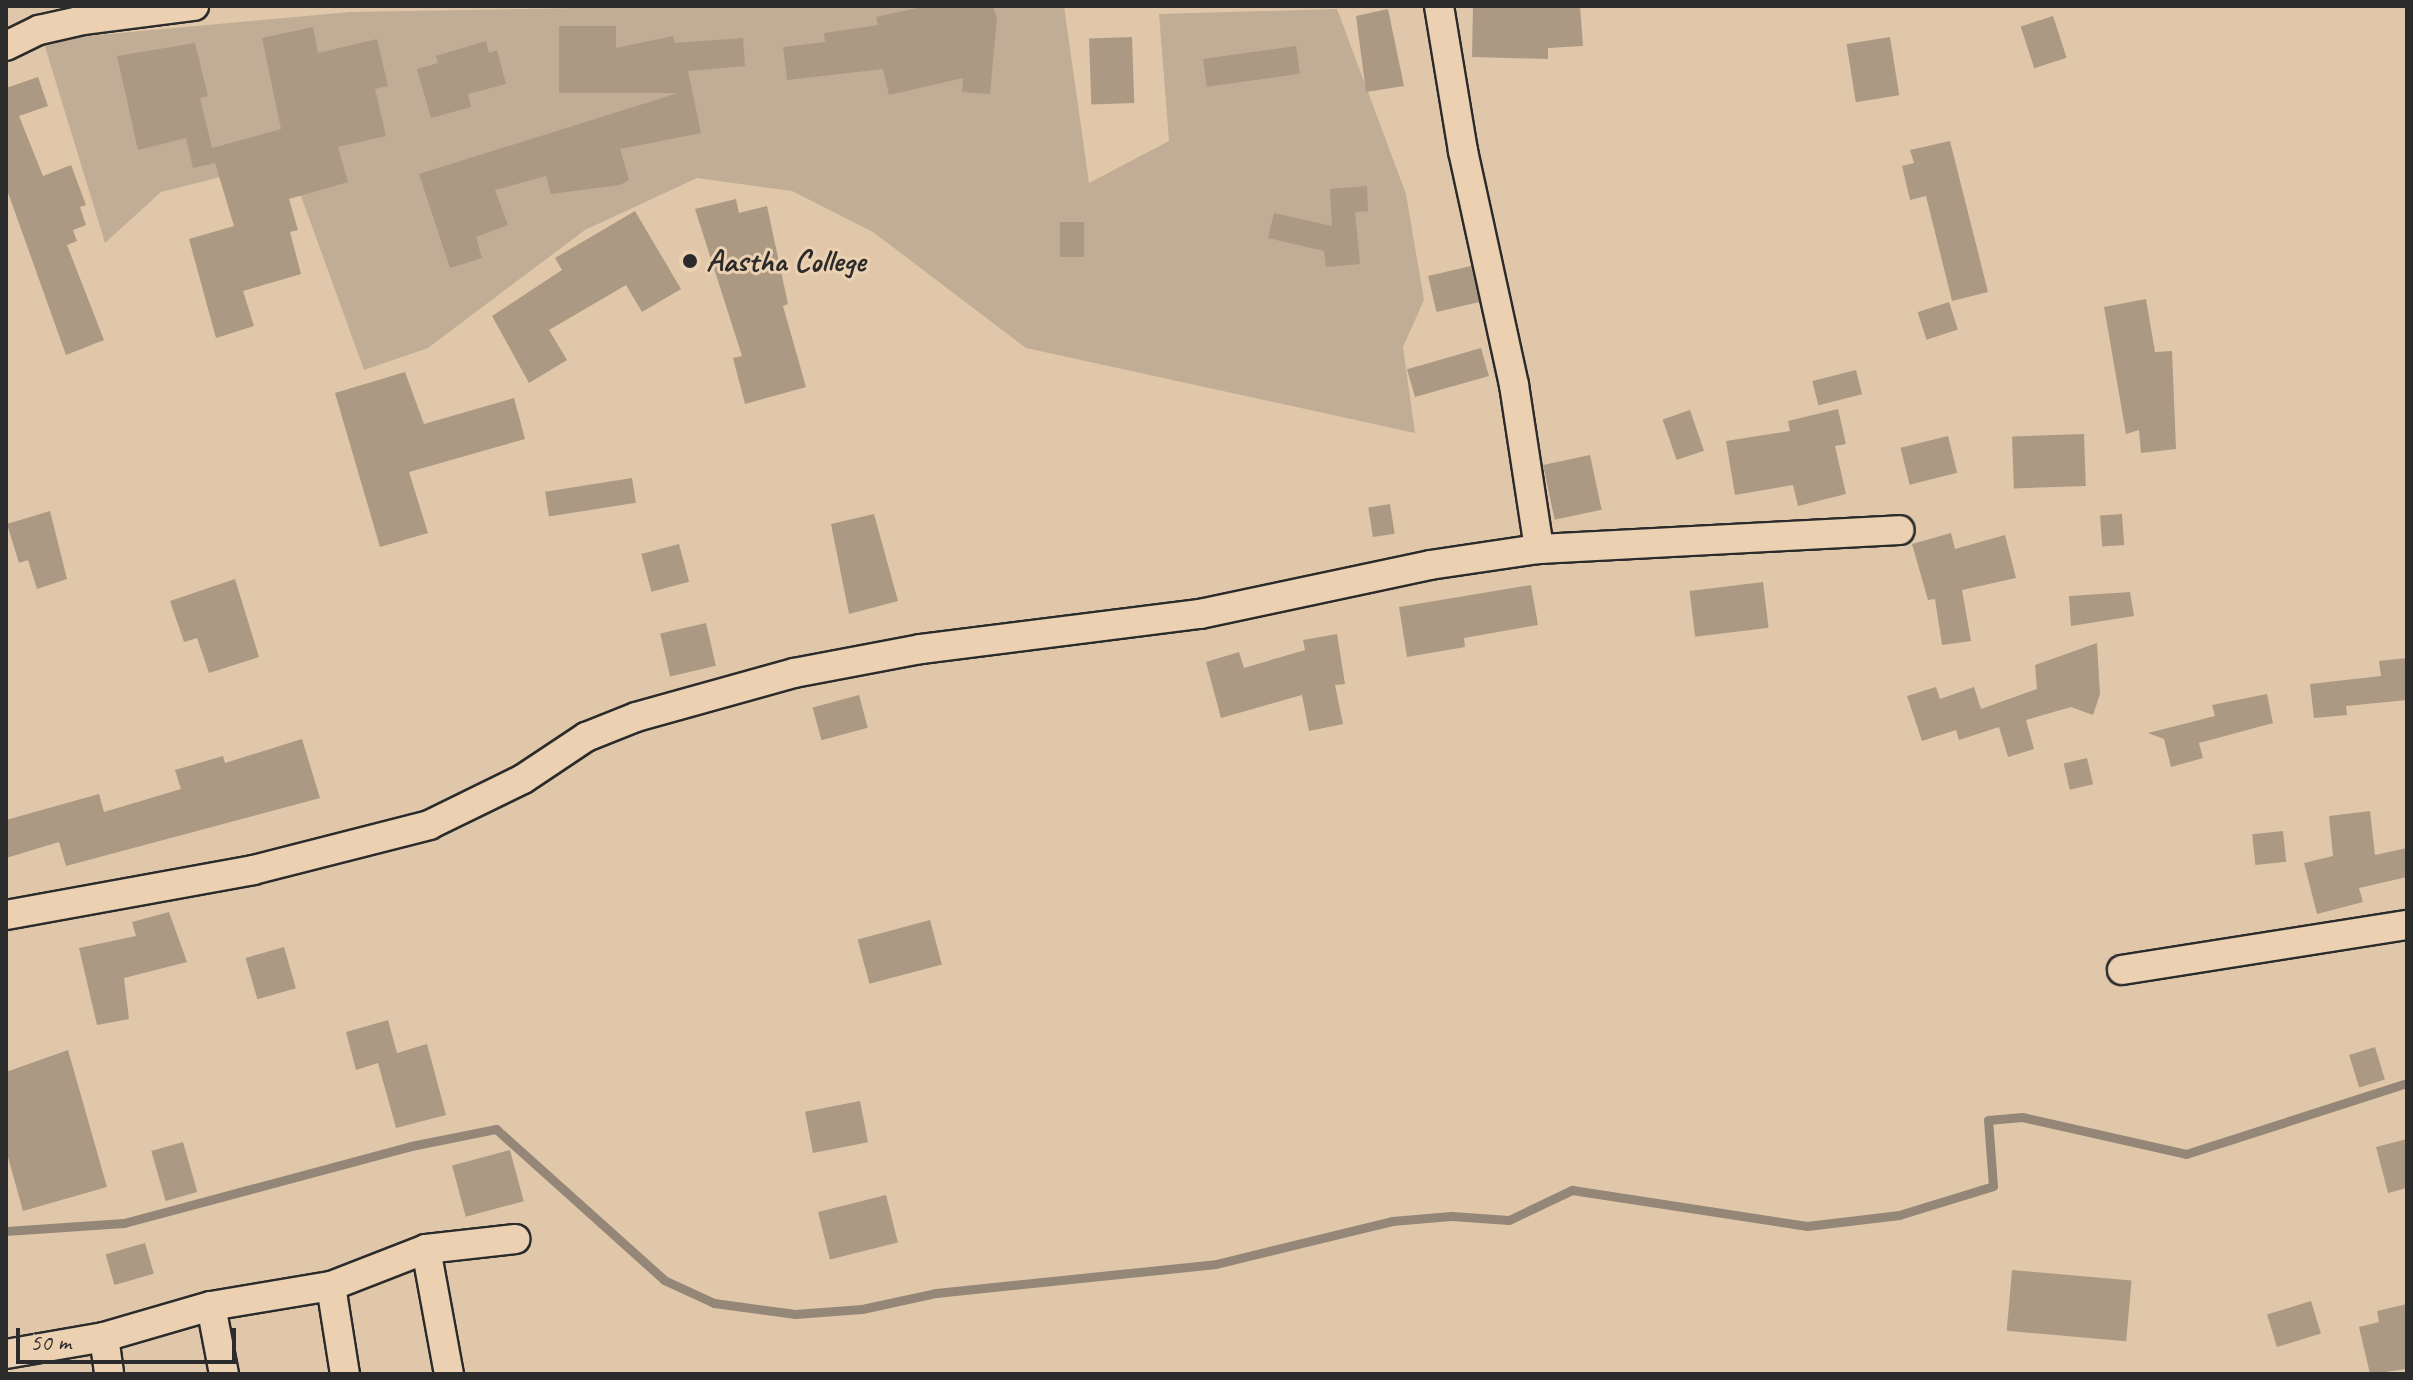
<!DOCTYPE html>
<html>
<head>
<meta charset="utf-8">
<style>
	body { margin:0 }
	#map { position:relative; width:2413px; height:1380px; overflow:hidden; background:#e0c7aa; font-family:Caveat,sans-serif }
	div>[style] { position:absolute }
	.green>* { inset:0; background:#c1ad95 }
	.stream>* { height:9px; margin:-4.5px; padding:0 4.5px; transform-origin:4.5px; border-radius:4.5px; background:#958777 }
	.building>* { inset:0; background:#ab9984; transform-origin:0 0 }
	.roads { filter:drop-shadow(2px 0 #2b2b2b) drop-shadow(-2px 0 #2b2b2b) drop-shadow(0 2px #2b2b2b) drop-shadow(0 -2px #2b2b2b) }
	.minor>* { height:28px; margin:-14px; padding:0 14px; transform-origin:14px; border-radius:14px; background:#ebd1b2 }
	.dots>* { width:22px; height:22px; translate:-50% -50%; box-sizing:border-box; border:4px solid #ebd1b2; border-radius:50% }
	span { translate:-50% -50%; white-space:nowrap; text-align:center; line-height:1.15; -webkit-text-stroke:6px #ebd1b2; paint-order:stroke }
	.poi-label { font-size:32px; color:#2b2b2b; font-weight:700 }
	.left { translate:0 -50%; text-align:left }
	.frame { position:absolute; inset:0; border:8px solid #2b2b2b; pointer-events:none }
	.scale { position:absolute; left:16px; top:1328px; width:220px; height:36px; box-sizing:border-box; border:4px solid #2b2b2b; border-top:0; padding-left:10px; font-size:24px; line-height:28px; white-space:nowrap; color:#2b2b2b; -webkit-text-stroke:6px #ebd1b2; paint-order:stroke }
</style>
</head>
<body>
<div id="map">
	<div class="green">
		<i style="clip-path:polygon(687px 6px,1064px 6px,1089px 183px,1169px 141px,1159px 14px,1337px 9px,1406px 194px,1424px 300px,1403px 347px,1415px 433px,1026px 348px,873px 232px,792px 191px,697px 178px,585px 230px,428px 348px,364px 370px,288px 160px,161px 192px,105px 243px,43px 40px,350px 12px)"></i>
	</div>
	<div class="stream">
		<i style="left:6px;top:1231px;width:118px;rotate:-3.9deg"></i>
		<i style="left:124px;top:1223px;width:297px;rotate:-15deg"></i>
		<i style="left:411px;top:1146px;width:87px;rotate:-11.3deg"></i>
		<i style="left:496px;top:1129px;width:226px;rotate:41.9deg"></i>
		<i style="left:664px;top:1280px;width:55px;rotate:24.7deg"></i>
		<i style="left:714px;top:1303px;width:82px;rotate:7.7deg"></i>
		<i style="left:795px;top:1314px;width:67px;rotate:-4.3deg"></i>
		<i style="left:862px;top:1309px;width:76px;rotate:-12.2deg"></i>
		<i style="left:936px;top:1293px;width:281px;rotate:-5.9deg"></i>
		<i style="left:1216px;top:1264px;width:181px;rotate:-13.7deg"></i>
		<i style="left:1392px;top:1221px;width:59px;rotate:-4.8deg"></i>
		<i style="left:1451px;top:1216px;width:58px;rotate:3.9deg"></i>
		<i style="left:1509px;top:1220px;width:70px;rotate:-25.5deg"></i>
		<i style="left:1572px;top:1190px;width:238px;rotate:8.7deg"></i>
		<i style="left:1807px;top:1226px;width:93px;rotate:-6.8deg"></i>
		<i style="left:1899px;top:1215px;width:98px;rotate:-17.1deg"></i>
		<i style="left:1993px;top:1186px;width:66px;rotate:-94.3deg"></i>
		<i style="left:1988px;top:1120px;width:34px;rotate:-5deg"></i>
		<i style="left:2022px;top:1117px;width:168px;rotate:12.7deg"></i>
		<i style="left:2186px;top:1154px;width:232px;rotate:-17.8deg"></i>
	</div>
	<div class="building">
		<i style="clip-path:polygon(926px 6px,993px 6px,997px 18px,990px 94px,962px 92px,963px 78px,889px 95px,883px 69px,787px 80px,783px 47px,825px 42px,824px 33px,878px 25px,876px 17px)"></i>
		<i style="clip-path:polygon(1473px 6px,1580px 6px,1583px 46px,1548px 48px,1548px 59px,1472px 57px)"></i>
		<i style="clip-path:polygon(1388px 9px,1404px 86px,1366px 92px,1356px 16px)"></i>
		<i style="left:2053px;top:16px;width:44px;height:34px;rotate:72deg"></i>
		<i style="clip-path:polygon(559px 26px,616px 26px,616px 48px,673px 36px,675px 43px,743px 38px,745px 66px,688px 71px,701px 133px,620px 149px,629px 180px,620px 185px,551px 194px,546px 176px,495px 190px,508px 225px,476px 237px,482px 258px,450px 268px,419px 174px,678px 93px,559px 93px)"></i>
		<i style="clip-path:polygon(313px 27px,318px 53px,377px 39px,388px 86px,375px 89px,386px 136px,338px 147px,348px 182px,289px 199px,298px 230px,290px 232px,301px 274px,243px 291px,254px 326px,216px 338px,189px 239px,234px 226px,215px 163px,193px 168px,186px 138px,138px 150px,117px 56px,195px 43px,208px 96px,200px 98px,212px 148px,281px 129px,262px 38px)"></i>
		<i style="left:1132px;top:37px;width:66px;height:43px;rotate:88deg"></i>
		<i style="left:1890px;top:37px;width:59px;height:44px;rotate:81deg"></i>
		<i style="clip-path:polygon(486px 41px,489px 53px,497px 50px,506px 84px,468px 94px,471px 107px,431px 118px,417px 69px,438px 63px,436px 56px)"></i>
		<i style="left:1296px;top:46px;width:28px;height:94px;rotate:82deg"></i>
		<i style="clip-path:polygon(38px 77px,48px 106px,19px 116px,43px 176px,71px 165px,86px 205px,80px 207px,86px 225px,73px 230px,77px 241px,67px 245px,104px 340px,66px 355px,6px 187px,6px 88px)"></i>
		<i style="clip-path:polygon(1950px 141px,1988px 292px,1952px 301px,1926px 196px,1910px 200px,1902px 166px,1914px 163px,1910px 150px)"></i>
		<i style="clip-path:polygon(1367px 186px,1368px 211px,1355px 212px,1360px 264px,1326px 267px,1324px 251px,1268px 238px,1274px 213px,1332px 226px,1330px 189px)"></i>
		<i style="clip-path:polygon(736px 199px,739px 213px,767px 206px,788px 304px,783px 306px,806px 387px,745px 404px,733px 358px,742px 356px,695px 209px)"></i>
		<i style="clip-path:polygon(635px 211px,681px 289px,642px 312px,626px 285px,549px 330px,567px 360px,529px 383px,492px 316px,562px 270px,555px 258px)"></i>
		<i style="left:1060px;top:222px;width:24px;height:35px"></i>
		<i style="left:1471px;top:266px;width:37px;height:44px;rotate:77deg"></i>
		<i style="clip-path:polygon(2146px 299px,2155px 352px,2172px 351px,2176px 449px,2141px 453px,2139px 430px,2126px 434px,2104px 307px)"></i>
		<i style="left:1949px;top:302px;width:29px;height:33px;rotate:72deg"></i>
		<i style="left:1481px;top:348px;width:29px;height:77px;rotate:74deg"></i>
		<i style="left:1856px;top:370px;width:25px;height:45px;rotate:76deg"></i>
		<i style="clip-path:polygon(405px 372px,424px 424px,514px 398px,525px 439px,409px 472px,428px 533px,380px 547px,335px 393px)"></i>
		<i style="clip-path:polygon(1838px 409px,1846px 444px,1835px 446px,1846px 494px,1798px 506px,1793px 485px,1735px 495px,1726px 441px,1790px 431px,1788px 421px)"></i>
		<i style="left:1690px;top:410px;width:43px;height:29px;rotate:71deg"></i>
		<i style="left:2084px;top:434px;width:52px;height:72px;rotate:88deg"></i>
		<i style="left:1948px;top:436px;width:38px;height:49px;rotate:76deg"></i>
		<i style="left:1590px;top:455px;width:56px;height:48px;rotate:78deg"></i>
		<i style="left:632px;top:478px;width:25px;height:88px;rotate:81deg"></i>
		<i style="left:1390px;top:504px;width:30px;height:22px;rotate:81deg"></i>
		<i style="clip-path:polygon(50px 511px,67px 579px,37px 589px,28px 560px,19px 563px,7px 524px)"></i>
		<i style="clip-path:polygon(874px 514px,898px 601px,849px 614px,831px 524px)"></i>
		<i style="left:2122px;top:514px;width:31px;height:22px;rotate:86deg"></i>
		<i style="clip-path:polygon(1951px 533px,1955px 549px,2005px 535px,2016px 578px,1962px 590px,1971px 641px,1942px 645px,1935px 599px,1928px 600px,1912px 544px)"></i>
		<i style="left:679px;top:544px;width:39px;height:39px;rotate:75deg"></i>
		<i style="clip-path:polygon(235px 579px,259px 657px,209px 673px,197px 638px,184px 642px,170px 601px)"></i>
		<i style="left:1763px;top:582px;width:46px;height:74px;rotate:83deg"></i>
		<i style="clip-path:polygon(1531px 585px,1538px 625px,1464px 638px,1465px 647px,1407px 657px,1399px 607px)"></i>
		<i style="clip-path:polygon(2130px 592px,2134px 616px,2071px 626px,2069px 596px)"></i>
		<i style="left:706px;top:623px;width:44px;height:47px;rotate:77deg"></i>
		<i style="clip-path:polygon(1337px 634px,1345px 684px,1335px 685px,1343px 724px,1309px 731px,1302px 695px,1221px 718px,1206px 662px,1239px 652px,1244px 668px,1305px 650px,1303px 640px)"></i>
		<i style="clip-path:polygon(2097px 643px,2100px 694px,2093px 715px,2071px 707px,2026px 720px,2034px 749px,2008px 757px,1999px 727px,1959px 740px,1956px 730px,1922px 741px,1907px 696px,1936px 687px,1940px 699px,1974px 687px,1981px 709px,2037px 689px,2035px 665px)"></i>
		<i style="clip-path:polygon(2407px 658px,2407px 700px,2346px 706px,2347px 715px,2314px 718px,2310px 684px,2381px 676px,2379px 661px)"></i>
		<i style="clip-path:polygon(2267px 694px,2273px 723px,2199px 743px,2203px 758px,2171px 767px,2164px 739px,2148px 733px,2215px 716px,2212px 705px)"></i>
		<i style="left:859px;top:695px;width:34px;height:48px;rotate:75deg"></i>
		<i style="clip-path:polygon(302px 739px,320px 798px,66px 866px,59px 842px,6px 858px,6px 820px,99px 794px,104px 812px,181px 789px,175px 770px,223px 756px,225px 763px)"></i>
		<i style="left:2087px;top:758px;width:27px;height:24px;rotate:77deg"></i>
		<i style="clip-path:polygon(2370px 811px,2375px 855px,2407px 848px,2407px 877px,2359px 888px,2363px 902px,2317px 914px,2304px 863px,2333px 856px,2329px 816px)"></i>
		<i style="left:2283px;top:831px;width:31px;height:31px;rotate:84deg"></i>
		<i style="clip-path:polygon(169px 912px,187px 962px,124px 978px,129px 1019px,97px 1025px,79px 948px,136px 936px,132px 922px)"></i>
		<i style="left:930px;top:920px;width:46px;height:75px;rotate:75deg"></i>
		<i style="left:284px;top:947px;width:43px;height:40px;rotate:74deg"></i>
		<i style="clip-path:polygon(388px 1020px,397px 1053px,427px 1044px,446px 1115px,396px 1128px,378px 1063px,356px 1070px,346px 1032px)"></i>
		<i style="left:2375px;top:1047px;width:34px;height:27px;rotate:73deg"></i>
		<i style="clip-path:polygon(68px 1050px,107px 1187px,23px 1211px,6px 1150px,6px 1072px)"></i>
		<i style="left:860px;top:1101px;width:42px;height:56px;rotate:79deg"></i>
		<i style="clip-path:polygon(2407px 1139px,2407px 1188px,2388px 1193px,2376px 1147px)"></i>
		<i style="left:183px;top:1142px;width:52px;height:33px;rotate:74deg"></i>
		<i style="left:510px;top:1150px;width:53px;height:60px;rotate:75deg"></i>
		<i style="left:886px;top:1195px;width:49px;height:70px;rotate:76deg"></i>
		<i style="left:145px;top:1243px;width:32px;height:41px;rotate:74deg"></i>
		<i style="left:2012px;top:1270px;width:120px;height:61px;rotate:5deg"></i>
		<i style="left:2311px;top:1301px;width:34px;height:46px;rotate:73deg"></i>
		<i style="clip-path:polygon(2407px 1304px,2407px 1369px,2370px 1374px,2359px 1327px,2379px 1322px,2377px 1311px)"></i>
	</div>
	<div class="roads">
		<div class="minor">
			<i style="left:1439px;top:6px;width:147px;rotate:80.6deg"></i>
			<i style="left:1463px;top:151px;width:239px;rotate:77.7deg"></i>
			<i style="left:1514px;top:385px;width:166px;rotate:81.3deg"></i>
			<i style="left:6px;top:46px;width:37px;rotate:-26deg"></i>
			<i style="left:39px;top:30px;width:45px;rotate:-12.8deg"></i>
			<i style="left:83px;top:20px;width:112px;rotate:-7.2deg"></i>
			<i style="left:6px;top:915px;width:251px;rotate:-10.3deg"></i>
			<i style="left:253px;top:870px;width:182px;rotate:-14.3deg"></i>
			<i style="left:429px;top:825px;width:105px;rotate:-26.1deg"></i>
			<i style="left:523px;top:779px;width:76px;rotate:-33.7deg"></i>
			<i style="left:586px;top:737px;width:54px;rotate:-21.8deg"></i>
			<i style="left:636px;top:717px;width:164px;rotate:-15.6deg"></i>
			<i style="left:794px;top:673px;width:129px;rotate:-10.7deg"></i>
			<i style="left:921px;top:649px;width:281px;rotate:-7.2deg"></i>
			<i style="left:1200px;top:614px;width:235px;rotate:-12deg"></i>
			<i style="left:1430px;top:565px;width:110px;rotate:-8.4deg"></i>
			<i style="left:1539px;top:549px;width:361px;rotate:-3deg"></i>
			<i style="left:2122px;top:970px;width:289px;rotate:-9deg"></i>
			<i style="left:426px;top:1249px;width:127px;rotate:79.6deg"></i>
			<i style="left:331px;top:1286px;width:89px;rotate:81deg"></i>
			<i style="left:211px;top:1306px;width:69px;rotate:79.2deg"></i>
			<i style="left:104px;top:1337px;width:37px;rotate:82deg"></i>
			<i style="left:6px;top:1354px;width:99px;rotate:-9.8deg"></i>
			<i style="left:104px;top:1337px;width:111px;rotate:-16.2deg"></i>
			<i style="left:211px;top:1306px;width:122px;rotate:-9.5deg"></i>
			<i style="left:331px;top:1286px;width:102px;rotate:-21.3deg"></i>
			<i style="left:426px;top:1249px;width:90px;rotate:-6.4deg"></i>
		</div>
	</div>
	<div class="dots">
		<i style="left:690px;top:261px;background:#2b2b2b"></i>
	</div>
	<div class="poi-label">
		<span class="left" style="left:706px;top:261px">Aastha College</span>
	</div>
	<div class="frame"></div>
	<div class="scale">50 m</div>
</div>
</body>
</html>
